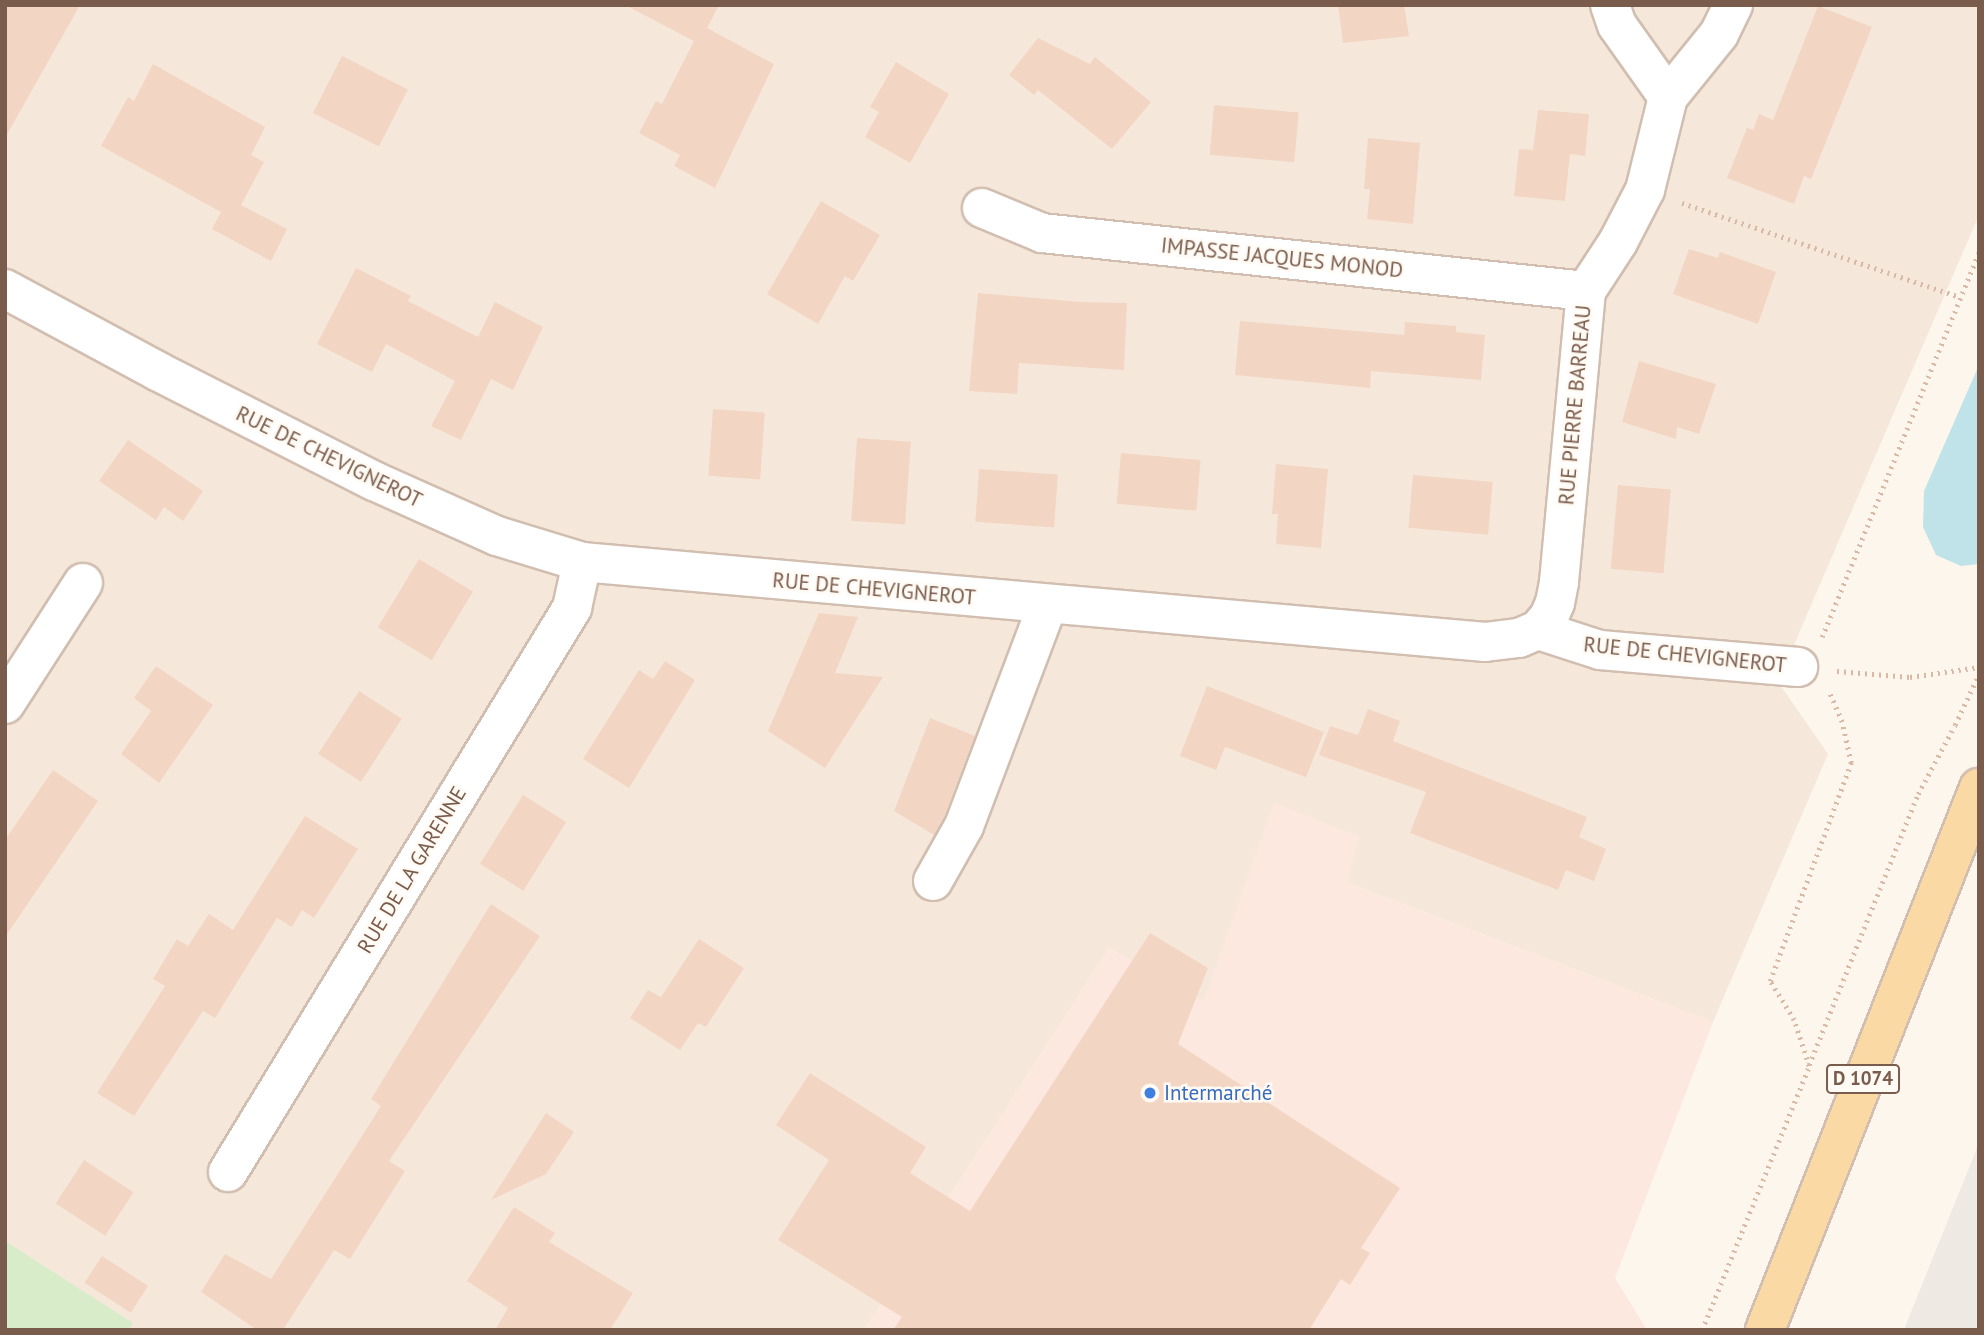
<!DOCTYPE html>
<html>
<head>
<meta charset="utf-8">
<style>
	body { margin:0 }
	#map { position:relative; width:1984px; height:1335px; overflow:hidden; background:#fdf6ec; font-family:"PT Sans",sans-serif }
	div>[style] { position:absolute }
	.residential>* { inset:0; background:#f5e8da }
	.commercial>* { inset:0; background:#fde8e0 }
	.industrial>* { inset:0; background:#efe9e4 }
	.green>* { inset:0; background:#d8ecc9 }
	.water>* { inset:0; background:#bfe3e8 }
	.building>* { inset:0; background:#f3d5c3; transform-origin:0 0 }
	.path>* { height:4.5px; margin-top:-2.25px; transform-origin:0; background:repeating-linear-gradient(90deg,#d9b8a5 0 2px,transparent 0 7px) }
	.roads { filter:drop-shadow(2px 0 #d1beb0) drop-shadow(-2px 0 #d1beb0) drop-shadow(0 2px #d1beb0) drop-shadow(0 -2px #d1beb0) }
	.street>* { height:38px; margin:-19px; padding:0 19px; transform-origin:19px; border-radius:19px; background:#fff }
	.primary>* { height:38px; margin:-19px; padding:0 19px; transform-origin:19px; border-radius:19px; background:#fbd9a5 }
	.dots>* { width:19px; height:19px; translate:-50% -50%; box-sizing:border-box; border:4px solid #fffaf3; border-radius:50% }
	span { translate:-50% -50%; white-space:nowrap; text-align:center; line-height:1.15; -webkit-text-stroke:5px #fffaf3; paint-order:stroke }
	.shield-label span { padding:2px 5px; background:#fffaf3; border:2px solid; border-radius:5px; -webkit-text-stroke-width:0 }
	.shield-label { font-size:19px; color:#7a5c4d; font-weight:700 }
	.street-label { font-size:21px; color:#7a5c4d }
	.shop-label { font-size:21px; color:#366cbe }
	.left { translate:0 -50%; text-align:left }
	.frame { position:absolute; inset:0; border:7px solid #7a5c4d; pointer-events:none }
</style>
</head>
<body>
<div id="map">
	<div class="residential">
		<i style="clip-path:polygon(5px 5px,1979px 5px,1979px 215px,1778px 682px,1828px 754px,1713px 1022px,1348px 883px,1203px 1003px,1109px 948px,864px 1330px,5px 1330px)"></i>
	</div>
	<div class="commercial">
		<i style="clip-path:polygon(1274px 803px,1359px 837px,1348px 883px,1713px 1022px,1615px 1278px,1647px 1330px,864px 1330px,1109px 948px,1203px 1002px)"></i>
	</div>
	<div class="industrial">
		<i style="clip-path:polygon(1979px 1143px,1979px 1330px,1904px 1330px,1909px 1317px)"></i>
	</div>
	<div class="green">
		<i style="clip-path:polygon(5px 1241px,133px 1323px,129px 1330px,5px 1330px)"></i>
	</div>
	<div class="water">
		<i style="clip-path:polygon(1979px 365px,1979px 564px,1961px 566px,1936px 555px,1923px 527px,1924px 491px)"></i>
	</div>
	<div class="building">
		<i style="clip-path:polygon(5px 5px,80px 5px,5px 138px)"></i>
		<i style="clip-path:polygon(625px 5px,719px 5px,707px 28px,774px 64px,715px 188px,674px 166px,680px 155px,639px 133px,656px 101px,662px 104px,694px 41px)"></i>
		<i style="clip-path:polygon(1338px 5px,1404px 5px,1409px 36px,1343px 43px)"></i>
		<i style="clip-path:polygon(1818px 6px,1872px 27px,1811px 179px,1804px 176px,1794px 204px,1727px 178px,1747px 128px,1753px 130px,1759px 114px,1773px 120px)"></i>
		<i style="clip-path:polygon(1038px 38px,1090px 64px,1095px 57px,1151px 102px,1112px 149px,1038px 90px,1034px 95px,1009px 75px)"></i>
		<i style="left:342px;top:56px;width:74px;height:64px;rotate:27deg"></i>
		<i style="clip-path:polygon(896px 62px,949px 94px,910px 163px,865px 137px,879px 112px,870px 107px)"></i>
		<i style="clip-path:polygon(153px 64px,265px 127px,251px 155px,264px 162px,241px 205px,287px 229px,271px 261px,212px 229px,221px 212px,101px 146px,128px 97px,134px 101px)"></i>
		<i style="left:1214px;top:105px;width:85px;height:50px;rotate:5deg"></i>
		<i style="clip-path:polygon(1538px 110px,1589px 114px,1585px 156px,1570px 154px,1565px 201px,1514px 196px,1519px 149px,1533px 150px)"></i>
		<i style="clip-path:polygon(1368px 138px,1420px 143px,1413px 224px,1367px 219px,1370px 189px,1364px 189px)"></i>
		<i style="clip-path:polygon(821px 201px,880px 235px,853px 281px,845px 276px,818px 324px,767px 294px)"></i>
		<i style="clip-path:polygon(1689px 249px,1718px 258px,1720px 252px,1776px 272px,1758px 324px,1673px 294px)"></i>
		<i style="clip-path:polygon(356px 268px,411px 296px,408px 301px,478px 337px,495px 302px,543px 327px,513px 390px,491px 379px,461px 440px,431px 426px,455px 381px,386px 344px,372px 372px,317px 344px)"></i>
		<i style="clip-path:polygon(978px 293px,1080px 302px,1127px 303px,1124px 370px,1019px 363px,1017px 394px,969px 391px)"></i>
		<i style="clip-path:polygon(1240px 321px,1404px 335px,1405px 322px,1456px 326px,1456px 332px,1485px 335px,1481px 380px,1371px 371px,1370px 388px,1235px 375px)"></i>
		<i style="clip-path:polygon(1639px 361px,1716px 384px,1699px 434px,1677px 427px,1676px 439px,1622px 422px)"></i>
		<i style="left:713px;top:409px;width:52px;height:67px;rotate:4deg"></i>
		<i style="left:857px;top:438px;width:54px;height:83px;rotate:4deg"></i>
		<i style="clip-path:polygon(128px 440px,203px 491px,183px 521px,164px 507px,156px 520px,99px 481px)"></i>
		<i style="left:1121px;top:453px;width:80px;height:51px;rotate:5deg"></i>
		<i style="clip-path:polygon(1276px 464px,1328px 469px,1321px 548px,1276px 544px,1278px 514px,1272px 514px)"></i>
		<i style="left:979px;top:469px;width:79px;height:53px;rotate:4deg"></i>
		<i style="left:1413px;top:475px;width:80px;height:53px;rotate:5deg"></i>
		<i style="left:1618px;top:485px;width:53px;height:84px;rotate:5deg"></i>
		<i style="left:419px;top:559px;width:63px;height:80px;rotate:31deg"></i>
		<i style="clip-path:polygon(819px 613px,858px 617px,835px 673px,883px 677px,825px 768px,768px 731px)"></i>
		<i style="clip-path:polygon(665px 661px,695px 680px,629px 788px,583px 759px,639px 670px,653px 679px)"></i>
		<i style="clip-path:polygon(156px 666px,213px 705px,159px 783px,121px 754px,151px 711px,134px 698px)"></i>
		<i style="clip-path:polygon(1207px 686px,1324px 732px,1306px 777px,1225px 747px,1216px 770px,1180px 756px)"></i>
		<i style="left:359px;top:691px;width:51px;height:75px;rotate:33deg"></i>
		<i style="clip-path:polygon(1368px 709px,1400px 721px,1393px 741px,1587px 817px,1579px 837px,1606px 849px,1594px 881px,1566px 870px,1558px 890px,1410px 833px,1426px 792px,1319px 755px,1330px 726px,1358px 735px)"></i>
		<i style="clip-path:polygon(930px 718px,975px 736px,944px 817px,934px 835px,894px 811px)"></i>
		<i style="clip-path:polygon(53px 770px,98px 801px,5px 937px,5px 840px)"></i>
		<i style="left:523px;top:795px;width:51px;height:81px;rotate:32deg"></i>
		<i style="clip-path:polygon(305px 816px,358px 849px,314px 918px,302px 910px,292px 927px,277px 918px,215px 1018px,203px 1011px,134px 1116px,97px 1093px,165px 986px,153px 979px,177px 939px,188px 946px,209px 914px,233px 930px)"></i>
		<i style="clip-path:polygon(491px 904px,540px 936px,389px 1161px,405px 1171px,350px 1259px,334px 1250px,283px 1330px,257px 1330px,201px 1292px,225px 1254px,271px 1279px,381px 1106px,371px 1099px)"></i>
		<i style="clip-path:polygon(1150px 933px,1208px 968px,1178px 1044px,1400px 1188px,1361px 1248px,1370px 1253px,1350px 1285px,1341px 1279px,1309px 1330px,893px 1330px,902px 1317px,778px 1240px,829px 1160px,776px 1125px,810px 1073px,926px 1147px,910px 1173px,970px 1211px)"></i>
		<i style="clip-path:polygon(699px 939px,744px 968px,706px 1027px,698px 1023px,680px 1050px,630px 1018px,648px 990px,661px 997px)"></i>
		<i style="clip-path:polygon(546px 1113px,574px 1132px,546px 1174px,491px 1200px)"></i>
		<i style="left:84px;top:1160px;width:59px;height:52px;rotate:33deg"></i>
		<i style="clip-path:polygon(514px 1207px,555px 1233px,549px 1242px,633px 1293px,610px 1330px,495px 1330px,508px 1308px,467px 1281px)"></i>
		<i style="left:102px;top:1256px;width:55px;height:32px;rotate:33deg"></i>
	</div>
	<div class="path">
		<i style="left:1682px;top:203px;width:293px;rotate:18.7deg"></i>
		<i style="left:1822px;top:637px;width:416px;rotate:-67.8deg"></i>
		<i style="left:1837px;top:671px;width:73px;rotate:4.7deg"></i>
		<i style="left:1910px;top:677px;width:70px;rotate:-8.2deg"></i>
		<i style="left:1809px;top:1065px;width:292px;rotate:-68.1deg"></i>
		<i style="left:1918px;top:794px;width:78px;rotate:-61.8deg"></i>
		<i style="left:1955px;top:725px;width:56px;rotate:-64.8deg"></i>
		<i style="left:1702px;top:1330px;width:285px;rotate:-67.9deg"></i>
		<i style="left:1809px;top:1066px;width:48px;rotate:-108.1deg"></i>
		<i style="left:1794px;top:1020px;width:46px;rotate:-121.6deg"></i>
		<i style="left:1770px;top:981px;width:233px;rotate:-69.6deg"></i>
		<i style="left:1851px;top:763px;width:42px;rotate:-102.4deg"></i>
		<i style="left:1842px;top:722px;width:33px;rotate:-113deg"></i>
	</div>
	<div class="roads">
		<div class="street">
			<i style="left:1610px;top:5px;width:21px;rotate:71deg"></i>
			<i style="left:1617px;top:25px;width:88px;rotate:54.7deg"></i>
			<i style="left:982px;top:208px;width:65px;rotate:22.6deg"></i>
			<i style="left:1042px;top:233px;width:547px;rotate:6.09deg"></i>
			<i style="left:5px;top:289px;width:173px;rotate:28.3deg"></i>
			<i style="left:157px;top:371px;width:243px;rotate:26.9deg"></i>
			<i style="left:374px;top:481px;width:135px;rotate:24.1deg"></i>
			<i style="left:497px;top:536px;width:89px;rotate:17deg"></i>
			<i style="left:582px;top:562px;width:907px;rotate:5.06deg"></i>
			<i style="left:1485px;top:642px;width:34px;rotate:-7deg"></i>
			<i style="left:1519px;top:638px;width:21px;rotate:-23deg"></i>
			<i style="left:1538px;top:630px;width:65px;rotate:17.9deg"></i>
			<i style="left:1600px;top:650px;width:199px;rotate:4.9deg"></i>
			<i style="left:1538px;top:630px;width:17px;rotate:-50deg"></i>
			<i style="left:1549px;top:617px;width:15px;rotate:-67deg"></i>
			<i style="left:1555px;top:603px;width:21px;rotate:-79deg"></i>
			<i style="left:1559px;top:582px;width:292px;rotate:-84.7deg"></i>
			<i style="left:1586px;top:291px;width:59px;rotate:-56.9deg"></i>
			<i style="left:1618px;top:242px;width:59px;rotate:-62.6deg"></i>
			<i style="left:1645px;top:190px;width:96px;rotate:-76.1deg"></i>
			<i style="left:1668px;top:97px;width:81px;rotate:-51deg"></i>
			<i style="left:1719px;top:34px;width:32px;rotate:-64deg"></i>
			<i style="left:5px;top:704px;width:144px;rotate:-57.2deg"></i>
			<i style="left:933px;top:881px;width:63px;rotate:-60.6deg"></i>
			<i style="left:964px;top:826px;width:237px;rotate:-69.3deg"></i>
			<i style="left:228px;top:1172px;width:661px;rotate:-58.62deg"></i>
			<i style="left:572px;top:608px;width:47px;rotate:-77.7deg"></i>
		</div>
		<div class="primary">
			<i style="left:1765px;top:1330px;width:583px;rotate:-68.45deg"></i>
		</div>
	</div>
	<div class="dots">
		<i style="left:1150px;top:1093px;background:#3f7fe0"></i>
	</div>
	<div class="shield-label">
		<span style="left:1863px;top:1079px">D 1074</span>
	</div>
	<div class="street-label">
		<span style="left:1282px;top:258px;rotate:6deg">IMPASSE JACQUES MONOD</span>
		<span style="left:1575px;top:405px;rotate:-85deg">RUE PIERRE BARREAU</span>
		<span style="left:329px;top:457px;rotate:26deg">RUE DE CHEVIGNEROT</span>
		<span style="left:874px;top:589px;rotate:5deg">RUE DE CHEVIGNEROT</span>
		<span style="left:1685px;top:655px;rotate:6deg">RUE DE CHEVIGNEROT</span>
		<span style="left:412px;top:870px;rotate:-59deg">RUE DE LA GARENNE</span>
	</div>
	<div class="shop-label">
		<span class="left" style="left:1164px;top:1093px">Intermarché</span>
	</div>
	<div class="frame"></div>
</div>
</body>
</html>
